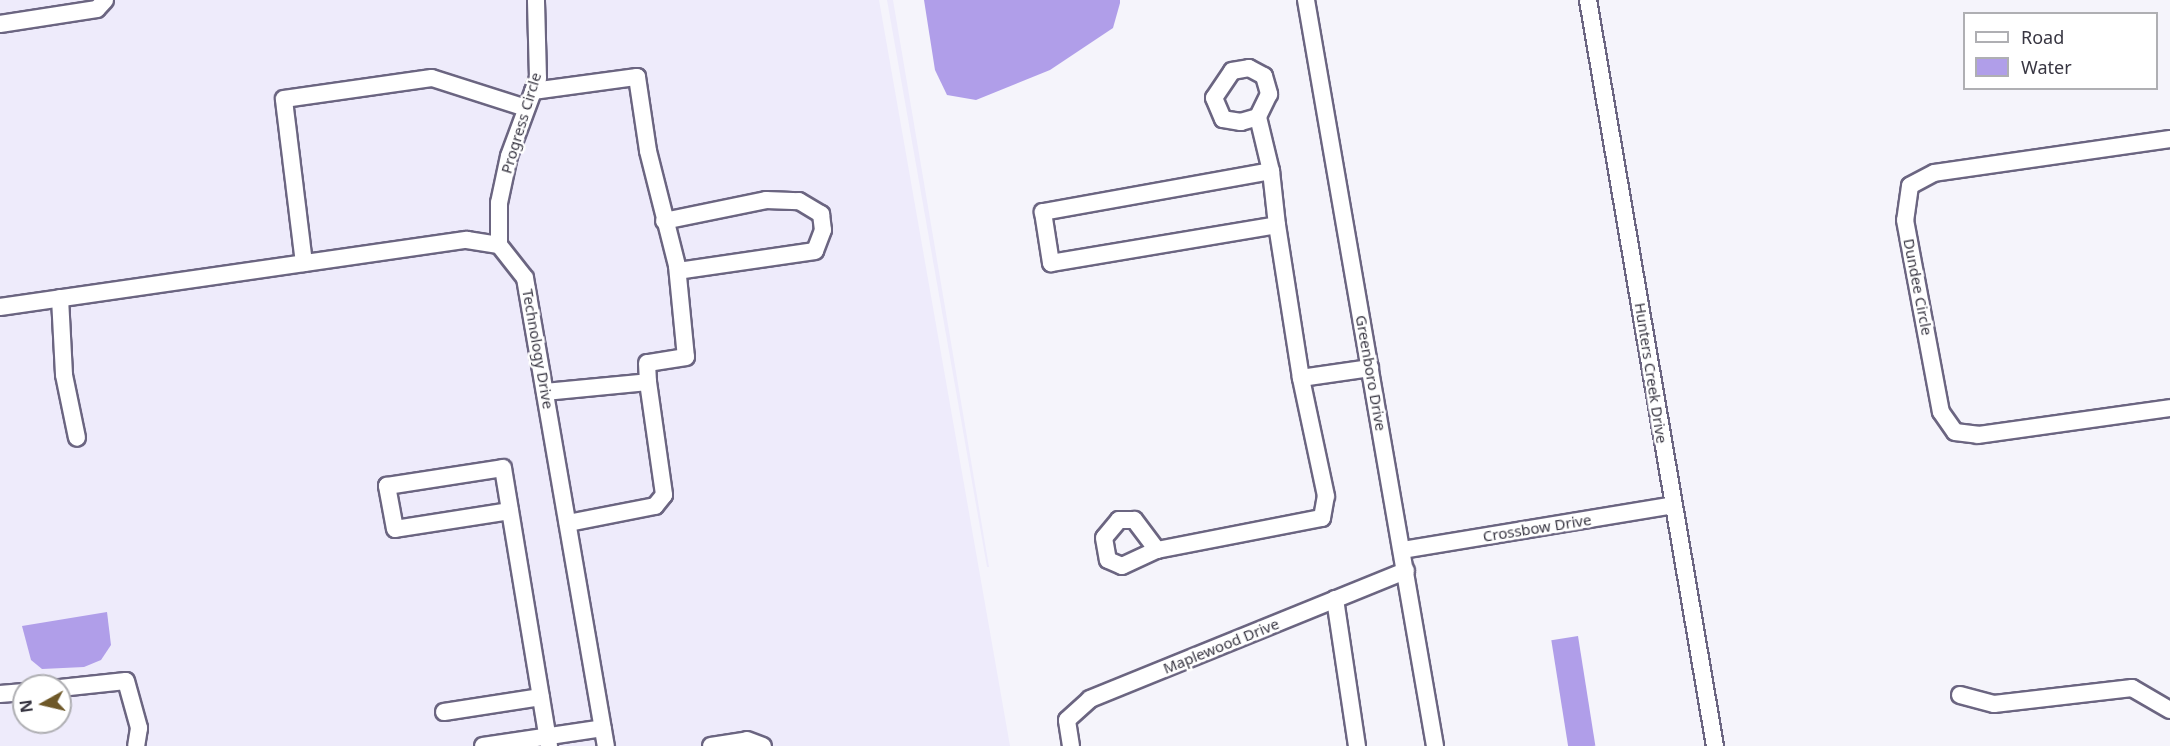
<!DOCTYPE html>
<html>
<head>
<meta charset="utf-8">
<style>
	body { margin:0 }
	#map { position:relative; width:2170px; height:746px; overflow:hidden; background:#f5f4fb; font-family:"Noto Sans",sans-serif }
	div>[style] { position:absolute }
	.built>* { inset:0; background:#eeebfb }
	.water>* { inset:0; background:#b09ee9; transform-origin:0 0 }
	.roads { filter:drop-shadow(2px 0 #6b6581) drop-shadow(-2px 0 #6b6581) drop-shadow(0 2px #6b6581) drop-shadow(0 -2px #6b6581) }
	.minor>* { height:16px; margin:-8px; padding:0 8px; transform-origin:8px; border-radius:8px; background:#fff }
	span { translate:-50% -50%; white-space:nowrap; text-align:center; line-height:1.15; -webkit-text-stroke:5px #fff; paint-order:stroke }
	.street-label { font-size:15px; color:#383642 }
	.legend { position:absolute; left:1963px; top:12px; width:195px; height:78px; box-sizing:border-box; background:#fff; border:2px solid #afafb3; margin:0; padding:8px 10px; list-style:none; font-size:18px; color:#383642 }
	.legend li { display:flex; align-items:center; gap:12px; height:30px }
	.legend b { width:30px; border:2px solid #afafb3 }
	.north { position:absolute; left:12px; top:674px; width:60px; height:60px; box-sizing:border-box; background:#fff; border:2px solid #afafb3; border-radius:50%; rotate:262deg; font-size:16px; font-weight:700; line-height:24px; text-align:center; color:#383642 }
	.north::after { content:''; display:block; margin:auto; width:21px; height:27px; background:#6e5828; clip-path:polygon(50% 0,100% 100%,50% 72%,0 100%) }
</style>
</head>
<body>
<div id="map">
	<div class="built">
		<i style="clip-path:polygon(evenodd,0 0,879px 0,1010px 746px,0 746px,0 0,24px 686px,60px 686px,60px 722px,24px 722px,24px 686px)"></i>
		<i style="clip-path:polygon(887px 0,893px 0,989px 567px,987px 567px)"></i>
	</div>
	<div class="water">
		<i style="clip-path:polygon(924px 0,1120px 0,1120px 3px,1113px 28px,1050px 70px,976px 100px,947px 95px,935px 70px)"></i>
		<i style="clip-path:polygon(107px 612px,111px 645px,101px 660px,84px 667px,42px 669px,31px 660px,22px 626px)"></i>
		<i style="left:1578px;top:636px;width:111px;height:27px;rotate:81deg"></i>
	</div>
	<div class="roads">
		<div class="minor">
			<i style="left:1306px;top:0;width:757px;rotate:80.19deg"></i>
			<i style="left:1588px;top:0;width:757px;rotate:80.34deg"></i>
			<i style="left:0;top:24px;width:98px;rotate:-8.8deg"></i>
			<i style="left:97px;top:9px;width:12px;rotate:-48deg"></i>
			<i style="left:533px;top:91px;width:105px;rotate:-7.7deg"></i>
			<i style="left:637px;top:77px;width:75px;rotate:81.5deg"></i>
			<i style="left:648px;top:151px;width:119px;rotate:75.8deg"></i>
			<i style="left:677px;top:266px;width:91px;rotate:84.4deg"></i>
			<i style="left:686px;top:357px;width:39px;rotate:171deg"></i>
			<i style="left:647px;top:363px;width:19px;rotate:87deg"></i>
			<i style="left:1258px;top:117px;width:18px;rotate:164deg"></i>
			<i style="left:1241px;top:122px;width:18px;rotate:-171deg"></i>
			<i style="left:1223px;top:119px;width:23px;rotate:-113deg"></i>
			<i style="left:1214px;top:98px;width:32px;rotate:-56deg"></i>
			<i style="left:1232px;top:71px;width:17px;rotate:-10deg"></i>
			<i style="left:1249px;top:68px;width:17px;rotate:28deg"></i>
			<i style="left:1264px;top:76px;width:19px;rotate:74deg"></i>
			<i style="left:1269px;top:94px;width:25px;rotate:116deg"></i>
			<i style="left:1258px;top:117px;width:56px;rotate:76.5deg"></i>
			<i style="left:1271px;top:171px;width:232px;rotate:169.8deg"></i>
			<i style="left:1043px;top:212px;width:52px;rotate:81.1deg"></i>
			<i style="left:1051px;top:263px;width:229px;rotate:-9.5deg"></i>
			<i style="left:1277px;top:225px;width:155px;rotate:81.1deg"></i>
			<i style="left:1301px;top:378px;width:70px;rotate:-8.2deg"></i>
			<i style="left:2170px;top:139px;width:238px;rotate:171.8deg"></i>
			<i style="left:1934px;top:173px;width:27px;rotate:152deg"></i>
			<i style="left:1910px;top:186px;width:34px;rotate:98deg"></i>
			<i style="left:1905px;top:220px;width:195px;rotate:79.4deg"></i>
			<i style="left:1941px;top:412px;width:24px;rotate:55deg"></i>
			<i style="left:1955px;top:432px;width:23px;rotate:7deg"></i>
			<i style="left:1978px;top:435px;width:194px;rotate:-8deg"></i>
			<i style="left:1271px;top:171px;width:54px;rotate:83.7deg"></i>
			<i style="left:664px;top:221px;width:104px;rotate:-11.6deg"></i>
			<i style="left:766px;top:200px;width:33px;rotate:2deg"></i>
			<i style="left:799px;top:201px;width:26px;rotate:31deg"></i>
			<i style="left:821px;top:214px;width:16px;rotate:83deg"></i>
			<i style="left:823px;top:230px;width:22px;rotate:111deg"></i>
			<i style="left:815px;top:251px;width:138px;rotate:171.7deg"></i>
			<i style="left:499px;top:245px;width:42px;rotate:-90deg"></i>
			<i style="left:499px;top:203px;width:48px;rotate:-78deg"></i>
			<i style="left:509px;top:156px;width:83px;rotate:-69.6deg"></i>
			<i style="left:538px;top:78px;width:78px;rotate:-91.5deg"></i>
			<i style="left:304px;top:263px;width:165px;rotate:-97deg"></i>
			<i style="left:284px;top:99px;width:149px;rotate:-8.1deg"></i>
			<i style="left:432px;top:78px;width:99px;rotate:17.7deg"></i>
			<i style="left:60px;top:298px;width:77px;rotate:87deg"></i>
			<i style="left:64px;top:375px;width:64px;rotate:78.3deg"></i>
			<i style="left:0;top:307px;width:472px;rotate:-8.2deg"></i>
			<i style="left:467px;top:240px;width:32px;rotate:9deg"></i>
			<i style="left:499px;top:245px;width:42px;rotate:51.8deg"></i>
			<i style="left:525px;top:278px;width:475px;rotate:80.2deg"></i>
			<i style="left:545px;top:392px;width:103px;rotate:-5.5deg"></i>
			<i style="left:648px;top:382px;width:114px;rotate:81.9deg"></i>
			<i style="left:664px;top:495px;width:14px;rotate:129deg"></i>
			<i style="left:655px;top:506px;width:89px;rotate:168.9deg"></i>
			<i style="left:510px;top:511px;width:116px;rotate:171.1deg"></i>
			<i style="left:395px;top:529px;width:44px;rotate:-100.5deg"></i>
			<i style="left:387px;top:486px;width:117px;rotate:-8.8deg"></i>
			<i style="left:503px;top:468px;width:282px;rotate:80.6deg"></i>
			<i style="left:1157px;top:550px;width:38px;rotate:-127deg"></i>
			<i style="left:1134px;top:520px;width:15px;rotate:180deg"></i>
			<i style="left:1119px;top:520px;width:23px;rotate:130deg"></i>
			<i style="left:1104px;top:538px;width:22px;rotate:80deg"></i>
			<i style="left:1108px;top:560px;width:15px;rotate:23deg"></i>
			<i style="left:1122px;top:566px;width:38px;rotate:-25deg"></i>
			<i style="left:1157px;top:550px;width:168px;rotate:-11deg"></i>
			<i style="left:1322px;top:518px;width:22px;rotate:-80deg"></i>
			<i style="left:1326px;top:496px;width:121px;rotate:-102deg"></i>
			<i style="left:1402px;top:550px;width:275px;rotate:-9.4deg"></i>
			<i style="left:1335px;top:599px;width:149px;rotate:81.5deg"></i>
			<i style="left:60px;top:688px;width:66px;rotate:-6.1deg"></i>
			<i style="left:126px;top:681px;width:49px;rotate:74.5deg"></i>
			<i style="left:139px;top:728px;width:18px;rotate:99deg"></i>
			<i style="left:0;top:694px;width:24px;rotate:-5deg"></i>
			<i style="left:1960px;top:695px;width:35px;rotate:15deg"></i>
			<i style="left:1994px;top:704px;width:139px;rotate:-6.6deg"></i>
			<i style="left:2132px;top:688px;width:44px;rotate:30.1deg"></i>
			<i style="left:444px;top:712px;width:98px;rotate:-8.8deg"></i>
			<i style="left:483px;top:746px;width:121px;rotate:-8.5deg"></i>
			<i style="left:711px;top:746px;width:36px;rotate:-9deg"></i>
			<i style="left:747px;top:740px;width:17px;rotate:21deg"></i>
			<i style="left:1071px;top:746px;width:26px;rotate:-99deg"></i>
			<i style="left:1067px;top:720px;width:31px;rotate:-42deg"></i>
			<i style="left:1090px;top:699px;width:341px;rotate:-22.1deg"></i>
		</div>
	</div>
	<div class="street-label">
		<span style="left:521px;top:123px;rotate:-73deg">Progress Circle</span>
		<span style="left:1918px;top:287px;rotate:79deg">Dundee Circle</span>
		<span style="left:538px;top:349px;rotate:80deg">Technology Drive</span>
		<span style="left:1371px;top:373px;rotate:80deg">Greenboro Drive</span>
		<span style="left:1651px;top:373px;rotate:81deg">Hunters Creek Drive</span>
		<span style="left:1537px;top:528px;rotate:-9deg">Crossbow Drive</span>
		<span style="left:1221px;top:646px;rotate:-22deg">Maplewood Drive</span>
	</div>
	<ul class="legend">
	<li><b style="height:8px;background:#fff"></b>Road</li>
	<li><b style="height:16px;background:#b09ee9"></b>Water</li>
	</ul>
	<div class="north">N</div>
</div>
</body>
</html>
